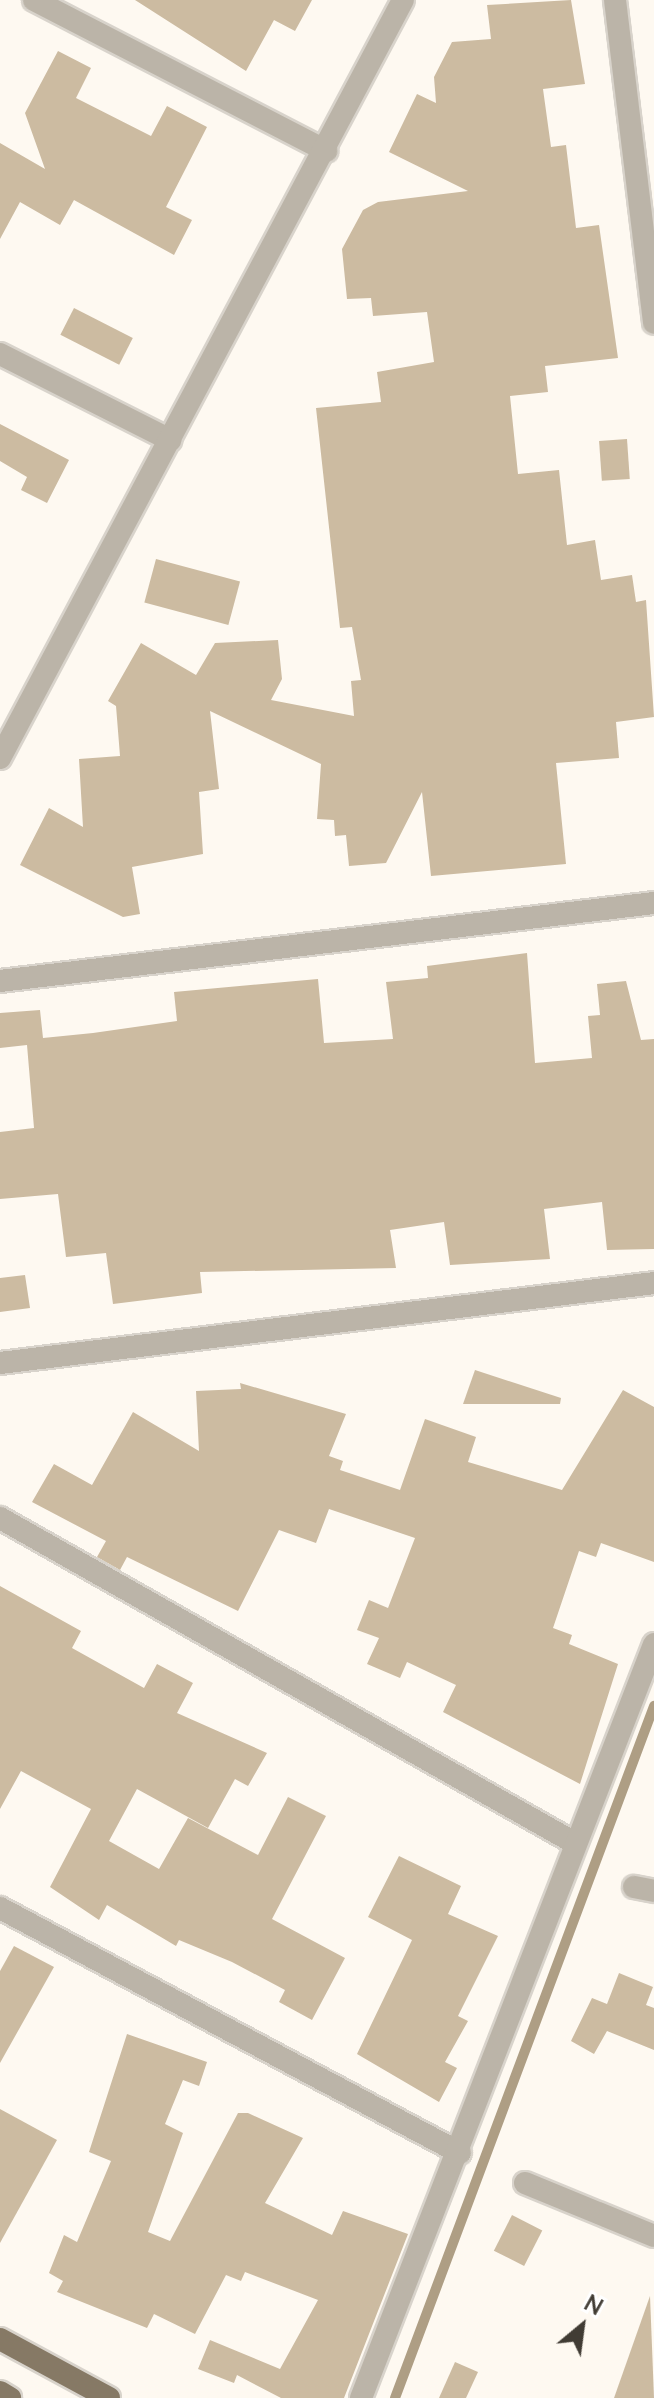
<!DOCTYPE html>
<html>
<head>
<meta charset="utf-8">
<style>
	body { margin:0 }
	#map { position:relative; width:654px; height:2398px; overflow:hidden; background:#fef9f1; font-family:Lato,sans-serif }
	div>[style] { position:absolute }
	.stream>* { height:10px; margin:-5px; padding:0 5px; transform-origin:5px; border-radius:5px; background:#ae9e84 }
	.building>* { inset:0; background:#ccbba1; transform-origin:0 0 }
	.roads { filter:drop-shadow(2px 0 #d8d3cb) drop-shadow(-2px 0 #d8d3cb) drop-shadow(0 2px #d8d3cb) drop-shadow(0 -2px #d8d3cb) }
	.minor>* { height:22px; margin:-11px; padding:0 11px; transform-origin:11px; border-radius:11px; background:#bbb4a8 }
	.tertiary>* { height:22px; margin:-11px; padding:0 11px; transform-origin:11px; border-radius:11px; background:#bbb4a8 }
	.primary>* { height:22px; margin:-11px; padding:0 11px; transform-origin:11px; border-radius:11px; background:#867965 }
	span { translate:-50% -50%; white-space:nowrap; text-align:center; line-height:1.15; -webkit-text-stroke:6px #fff; paint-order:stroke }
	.north { position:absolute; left:542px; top:2286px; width:80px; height:80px; -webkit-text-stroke:6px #fff; paint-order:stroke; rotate:29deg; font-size:22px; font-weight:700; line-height:32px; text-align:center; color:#413c34 }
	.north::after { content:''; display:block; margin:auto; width:28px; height:36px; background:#413c34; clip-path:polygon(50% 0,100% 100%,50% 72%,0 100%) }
</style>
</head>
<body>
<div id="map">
	<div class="stream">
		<i style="left:395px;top:2398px;width:739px;rotate:-69.48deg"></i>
	</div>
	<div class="building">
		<i style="clip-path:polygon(135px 0,312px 0,295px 31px,274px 20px,246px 71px)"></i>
		<i style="clip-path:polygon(571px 0,585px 84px,543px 89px,551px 147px,566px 145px,576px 228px,599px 225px,618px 358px,545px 366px,548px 392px,510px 396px,518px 474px,559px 470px,567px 545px,595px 540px,601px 580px,632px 575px,636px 602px,646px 600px,654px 717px,616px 722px,619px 758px,556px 763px,566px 864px,431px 876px,422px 792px,386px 863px,349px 866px,346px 835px,335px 836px,334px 820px,317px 819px,321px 764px,210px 711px,219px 789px,199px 792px,203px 854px,132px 867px,140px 914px,123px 917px,20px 865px,49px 808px,83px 827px,79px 759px,120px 756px,116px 706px,108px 701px,141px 643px,196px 675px,215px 643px,278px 640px,282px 679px,271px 700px,354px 716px,351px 681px,361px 680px,352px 627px,340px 628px,316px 408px,381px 402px,377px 372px,434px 362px,427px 312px,373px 316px,371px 298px,347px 299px,342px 249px,363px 210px,378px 202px,468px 191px,389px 152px,417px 94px,436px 103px,434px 77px,452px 42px,491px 39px,487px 5px)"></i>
		<i style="clip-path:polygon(58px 51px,91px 68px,76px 98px,151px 136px,167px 106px,207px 127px,166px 207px,192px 220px,174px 255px,74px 200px,60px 225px,20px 202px,0 239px,0 143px,45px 169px,25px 113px)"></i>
		<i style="left:74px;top:308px;width:66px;height:30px;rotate:27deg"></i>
		<i style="clip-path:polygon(0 424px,69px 460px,47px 503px,21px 490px,27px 477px,0 461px)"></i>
		<i style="left:627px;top:439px;width:40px;height:28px;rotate:86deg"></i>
		<i style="left:156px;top:559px;width:87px;height:45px;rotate:15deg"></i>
		<i style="clip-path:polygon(527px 953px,535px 1063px,592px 1058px,588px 1016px,600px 1015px,597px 984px,626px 981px,641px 1040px,654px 1039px,654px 1249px,607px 1250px,602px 1202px,544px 1209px,550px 1259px,450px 1265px,444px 1222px,390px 1230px,396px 1268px,200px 1272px,202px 1293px,113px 1304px,106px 1253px,66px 1257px,58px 1194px,0 1199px,0 1132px,34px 1128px,27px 1045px,0 1048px,0 1013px,40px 1010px,43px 1038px,93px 1033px,177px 1021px,174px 992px,318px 979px,324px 1043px,393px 1039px,386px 982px,428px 978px,427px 966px)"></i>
		<i style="clip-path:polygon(25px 1275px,30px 1308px,0 1312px,0 1278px)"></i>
		<i style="clip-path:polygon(475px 1370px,561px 1398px,560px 1404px,463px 1404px)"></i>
		<i style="clip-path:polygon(240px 1383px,346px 1414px,329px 1456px,343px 1461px,340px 1470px,400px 1490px,425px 1419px,476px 1437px,468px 1462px,562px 1490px,623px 1390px,654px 1407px,654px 1562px,601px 1543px,596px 1557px,579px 1551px,553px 1628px,572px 1635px,569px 1644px,618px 1664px,580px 1784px,443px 1712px,456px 1685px,407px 1662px,400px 1678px,367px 1664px,379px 1638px,357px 1630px,369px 1600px,388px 1608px,415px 1538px,329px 1509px,316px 1543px,279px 1530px,238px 1611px,127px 1557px,120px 1570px,97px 1557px,106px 1541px,32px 1502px,54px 1464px,92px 1485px,133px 1412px,199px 1451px,196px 1391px,241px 1389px)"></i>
		<i style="clip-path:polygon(0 1586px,81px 1631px,72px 1648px,144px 1688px,157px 1664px,193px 1683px,177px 1713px,267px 1753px,248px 1786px,235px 1779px,208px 1828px,137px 1789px,109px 1841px,159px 1869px,188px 1818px,258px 1855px,288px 1797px,326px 1816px,272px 1919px,345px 1958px,312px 2020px,279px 2002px,285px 1990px,232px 1962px,179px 1940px,176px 1946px,107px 1905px,99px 1920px,50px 1887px,91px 1809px,21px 1771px,0 1809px)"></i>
		<i style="clip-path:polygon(399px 1856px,461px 1886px,448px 1914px,498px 1936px,458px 2016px,468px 2021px,445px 2062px,457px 2068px,439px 2102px,357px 2054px,412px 1940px,368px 1917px)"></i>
		<i style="clip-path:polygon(14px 1946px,54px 1967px,0 2063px,0 1971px)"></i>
		<i style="clip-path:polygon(619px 1973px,653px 1987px,646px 2005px,654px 2008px,654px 2050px,607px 2031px,594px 2054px,571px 2041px,592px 1998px,607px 2004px)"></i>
		<i style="clip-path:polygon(127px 2034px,207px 2062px,199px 2086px,183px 2080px,165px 2124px,183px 2133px,148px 2232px,170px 2241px,238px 2113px,248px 2113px,303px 2138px,265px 2203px,332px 2235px,343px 2211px,408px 2234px,344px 2398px,281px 2398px,237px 2375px,234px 2383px,198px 2369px,210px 2340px,280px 2369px,318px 2300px,245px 2272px,241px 2281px,226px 2275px,195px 2334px,154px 2314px,147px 2328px,57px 2292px,63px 2281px,49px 2273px,64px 2235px,77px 2242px,111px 2161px,89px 2152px)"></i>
		<i style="clip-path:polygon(0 2109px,57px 2140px,0 2243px)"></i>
		<i style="left:512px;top:2215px;width:34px;height:40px;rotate:27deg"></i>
		<i style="clip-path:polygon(650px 2296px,654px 2398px,614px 2398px)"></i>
		<i style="clip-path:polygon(455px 2362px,478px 2372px,466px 2398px,439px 2398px)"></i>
	</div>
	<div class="roads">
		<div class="minor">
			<i style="left:34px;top:0;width:329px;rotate:27.3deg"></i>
			<i style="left:0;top:354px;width:191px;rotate:26.8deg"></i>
			<i style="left:0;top:758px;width:858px;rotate:-62deg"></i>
			<i style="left:0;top:981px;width:659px;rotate:-6.8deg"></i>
			<i style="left:0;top:1363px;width:659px;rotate:-6.97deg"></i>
			<i style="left:0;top:1518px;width:658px;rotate:29.49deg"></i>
			<i style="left:634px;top:1887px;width:20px;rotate:11deg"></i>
			<i style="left:0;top:1908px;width:521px;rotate:28.04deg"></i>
			<i style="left:525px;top:2183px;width:139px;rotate:22.3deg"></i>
			<i style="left:361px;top:2398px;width:809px;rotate:-68.76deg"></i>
		</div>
		<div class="tertiary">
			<i style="left:615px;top:0;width:325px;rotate:83.1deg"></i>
		</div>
		<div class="primary">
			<i style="left:0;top:2339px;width:124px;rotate:28.4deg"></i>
			<i style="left:0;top:2392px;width:12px;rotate:31deg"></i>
		</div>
	</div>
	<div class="north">N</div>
</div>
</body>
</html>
